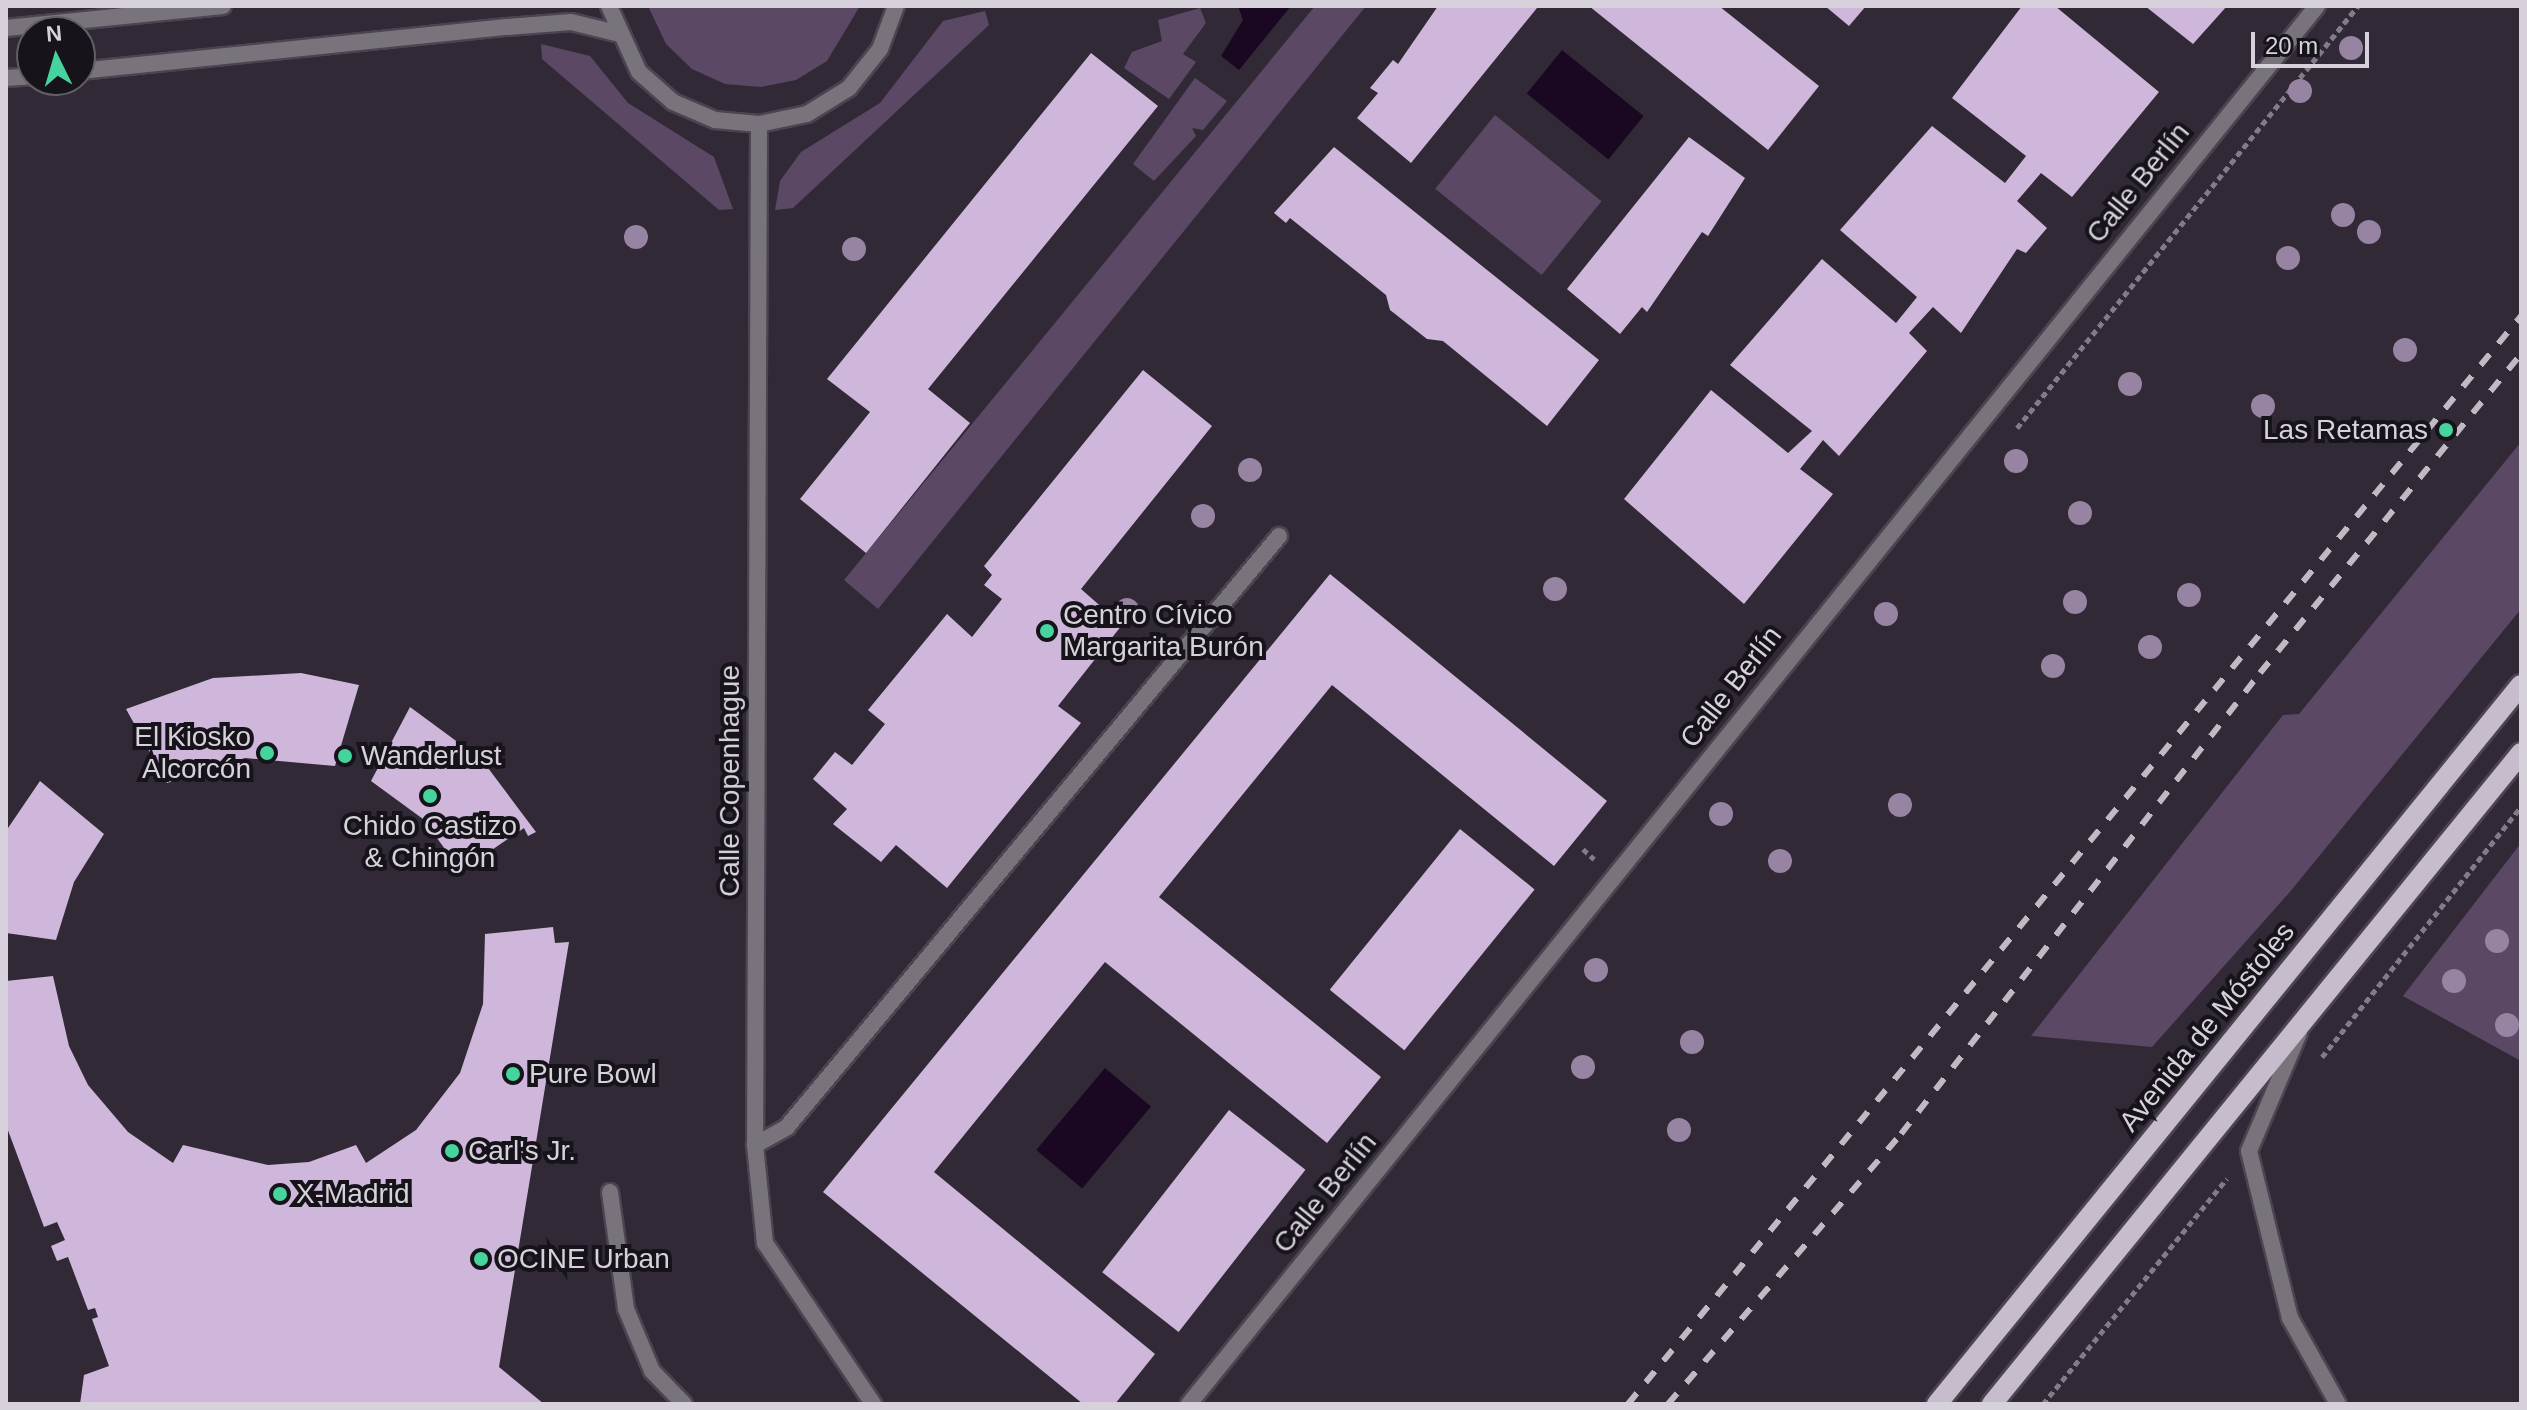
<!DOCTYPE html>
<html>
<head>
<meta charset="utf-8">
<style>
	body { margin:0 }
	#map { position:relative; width:2527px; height:1410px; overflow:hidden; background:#322937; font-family:Helvetica,sans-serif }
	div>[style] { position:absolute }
	.green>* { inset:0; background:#5b4865; transform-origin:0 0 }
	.water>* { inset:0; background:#1a0822; transform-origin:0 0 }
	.building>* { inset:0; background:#ceb7da; transform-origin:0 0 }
	.path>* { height:5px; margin-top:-2.5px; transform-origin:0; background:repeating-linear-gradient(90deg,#837c88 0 6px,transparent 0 10px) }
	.roads { filter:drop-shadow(2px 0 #4c4451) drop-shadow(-2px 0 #4c4451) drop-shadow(0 2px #4c4451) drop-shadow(0 -2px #4c4451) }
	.service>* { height:16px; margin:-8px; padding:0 8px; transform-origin:8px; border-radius:8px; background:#79747c }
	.minor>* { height:16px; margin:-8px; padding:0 8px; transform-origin:8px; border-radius:8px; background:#79747c }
	.primary>* { height:20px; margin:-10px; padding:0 10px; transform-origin:10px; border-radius:10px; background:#c6bccc }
	.rail>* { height:6px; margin-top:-3px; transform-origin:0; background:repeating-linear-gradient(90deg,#c0bac4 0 14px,transparent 0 28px) }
	.trees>* { width:24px; height:24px; margin:-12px; border-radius:50%; background:#9783a2 }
	.dots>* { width:22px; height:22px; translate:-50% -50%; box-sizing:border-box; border:4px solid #17131a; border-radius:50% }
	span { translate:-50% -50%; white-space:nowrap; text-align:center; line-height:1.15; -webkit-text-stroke:8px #17131a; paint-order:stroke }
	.street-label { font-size:28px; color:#d6d1da }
	.poi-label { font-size:28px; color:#d6d1da }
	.right { translate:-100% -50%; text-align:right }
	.left { translate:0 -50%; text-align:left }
	.frame { position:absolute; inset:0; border:8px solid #d6d1da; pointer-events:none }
	.north { position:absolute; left:16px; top:16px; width:80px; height:80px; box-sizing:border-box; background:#17131a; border:2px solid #635f67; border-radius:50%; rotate:355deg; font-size:22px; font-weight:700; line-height:32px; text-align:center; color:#d6d1da }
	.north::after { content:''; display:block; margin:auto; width:28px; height:36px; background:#46d49e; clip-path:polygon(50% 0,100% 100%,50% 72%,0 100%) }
	.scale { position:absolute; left:2251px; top:32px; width:118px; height:36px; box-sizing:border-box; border:4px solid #d6d1da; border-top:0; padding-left:10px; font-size:24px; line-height:28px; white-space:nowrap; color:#d6d1da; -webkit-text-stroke:6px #17131a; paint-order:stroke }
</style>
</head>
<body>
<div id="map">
	<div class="green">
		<i style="clip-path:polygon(648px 6px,860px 6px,827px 61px,796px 80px,761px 87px,725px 84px,692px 69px,666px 44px)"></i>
		<i style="clip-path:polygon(1315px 6px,1366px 6px,878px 609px,844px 580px)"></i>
		<i style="clip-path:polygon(1200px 8px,1206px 23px,1183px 54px,1196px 62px,1169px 99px,1124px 68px,1132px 52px,1162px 41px,1158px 20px)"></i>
		<i style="clip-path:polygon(985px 11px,989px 25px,793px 208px,775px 210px,780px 181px,801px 152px,880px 103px,943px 21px)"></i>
		<i style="clip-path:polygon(541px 44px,590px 56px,628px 103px,714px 157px,733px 209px,719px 210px,542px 59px)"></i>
		<i style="clip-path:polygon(1195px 78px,1227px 101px,1203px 130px,1192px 128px,1196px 136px,1154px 181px,1133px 164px)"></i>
		<i style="left:1495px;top:115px;width:137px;height:95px;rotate:39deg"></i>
		<i style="clip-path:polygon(2521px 442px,2521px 609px,2289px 893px,2152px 1047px,2031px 1036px,2283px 715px,2299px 714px)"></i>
		<i style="clip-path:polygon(2521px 843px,2521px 1061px,2403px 996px)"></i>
	</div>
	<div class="water">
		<i style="clip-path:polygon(1238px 6px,1291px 6px,1239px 70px,1221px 56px,1243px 20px)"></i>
		<i style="left:1562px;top:50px;width:105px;height:56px;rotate:39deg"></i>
		<i style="left:1105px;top:1068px;width:60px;height:107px;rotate:40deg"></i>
	</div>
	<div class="building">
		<i style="clip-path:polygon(1438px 6px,1537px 8px,1411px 163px,1357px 118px,1378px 93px,1370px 88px,1393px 60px,1398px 64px)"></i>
		<i style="clip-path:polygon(1589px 6px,1719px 6px,1819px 86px,1768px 150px)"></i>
		<i style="clip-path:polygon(1825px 6px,1866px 6px,1849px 26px)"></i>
		<i style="clip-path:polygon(2022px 6px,2055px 6px,2159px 92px,2072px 197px,2041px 173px,2017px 201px,2047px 228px,2026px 253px,2017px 249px,1961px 333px,1933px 307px,1909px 333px,1927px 351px,1839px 456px,1823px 440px,1800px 469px,1833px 494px,1744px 604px,1624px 499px,1711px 390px,1788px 453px,1812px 431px,1730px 365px,1822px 259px,1896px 323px,1917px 297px,1840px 230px,1932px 126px,2005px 183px,2026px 156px,1952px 98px)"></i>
		<i style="clip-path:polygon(2145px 6px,2227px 6px,2193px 44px)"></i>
		<i style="clip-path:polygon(1091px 53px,1158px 106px,928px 389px,970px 423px,866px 553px,800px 499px,870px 412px,827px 379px)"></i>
		<i style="clip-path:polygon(1689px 137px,1745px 178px,1708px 236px,1702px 232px,1647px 312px,1642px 307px,1620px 334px,1567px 289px)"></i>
		<i style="clip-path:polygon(1334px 147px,1599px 360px,1547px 426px,1443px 341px,1427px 339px,1390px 310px,1386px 295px,1290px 218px,1286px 223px,1274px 213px)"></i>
		<i style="clip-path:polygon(1143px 370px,1212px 426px,1081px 589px,1122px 625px,1058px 706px,1081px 723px,947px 888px,896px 845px,881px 862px,833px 824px,847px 809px,813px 779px,835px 752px,852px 765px,885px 724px,868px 710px,947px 614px,972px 637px,1002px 599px,984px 585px,992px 575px,984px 566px)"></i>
		<i style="clip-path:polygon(1330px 574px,1607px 801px,1554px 866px,1332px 685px,1159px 897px,1381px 1077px,1327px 1143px,1105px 962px,934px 1172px,1155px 1354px,1115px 1404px,1083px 1404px,823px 1192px)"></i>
		<i style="clip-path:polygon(301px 673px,359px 685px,335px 766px,245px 758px,167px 783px,126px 709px,213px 678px)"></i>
		<i style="clip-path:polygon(410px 707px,482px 760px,536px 832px,528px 836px,524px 828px,461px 871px,423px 819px,371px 781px)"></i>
		<i style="clip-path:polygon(40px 781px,104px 834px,74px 882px,56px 940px,6px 933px,6px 831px)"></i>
		<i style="left:1460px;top:829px;width:96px;height:207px;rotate:39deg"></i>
		<i style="clip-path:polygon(553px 927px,555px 943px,569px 942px,499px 1367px,544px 1404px,80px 1404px,84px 1375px,109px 1366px,92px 1319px,98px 1317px,95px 1308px,88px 1310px,68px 1257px,57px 1261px,51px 1246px,65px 1240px,57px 1222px,44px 1227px,6px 1125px,6px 981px,53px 976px,69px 1046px,88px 1085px,128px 1132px,173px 1163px,183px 1145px,268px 1165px,309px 1162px,356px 1145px,366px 1163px,416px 1130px,460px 1073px,483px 1004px,485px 934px)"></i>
		<i style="left:1229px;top:1110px;width:97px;height:206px;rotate:38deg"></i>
	</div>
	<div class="path">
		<i style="left:2017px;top:428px;width:543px;rotate:-51.06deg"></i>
		<i style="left:1583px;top:849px;width:15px;rotate:42deg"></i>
		<i style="left:2322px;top:1057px;width:320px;rotate:-51.5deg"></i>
		<i style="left:2043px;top:1404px;width:291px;rotate:-50.8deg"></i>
	</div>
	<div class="roads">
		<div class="service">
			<i style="left:2299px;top:1033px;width:128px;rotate:113deg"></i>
			<i style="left:2249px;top:1151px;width:172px;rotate:76.2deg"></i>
			<i style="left:2290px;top:1318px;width:98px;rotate:60.8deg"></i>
			<i style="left:755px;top:1145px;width:37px;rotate:-29deg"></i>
			<i style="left:787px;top:1127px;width:769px;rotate:-50.22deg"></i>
			<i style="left:610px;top:1192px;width:118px;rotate:82.2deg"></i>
			<i style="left:626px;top:1309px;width:67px;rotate:67.2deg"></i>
			<i style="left:652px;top:1371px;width:46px;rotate:45.9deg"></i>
		</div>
		<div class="minor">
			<i style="left:609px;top:6px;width:72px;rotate:65.6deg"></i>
			<i style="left:639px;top:72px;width:45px;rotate:41.4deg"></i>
			<i style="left:673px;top:102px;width:46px;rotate:23.2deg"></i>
			<i style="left:715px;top:120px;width:44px;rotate:5.2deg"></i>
			<i style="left:759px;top:124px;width:49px;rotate:-11.8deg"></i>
			<i style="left:807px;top:114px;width:49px;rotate:-31.8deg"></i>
			<i style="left:849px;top:88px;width:50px;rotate:-51.5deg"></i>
			<i style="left:880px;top:49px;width:46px;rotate:-69.6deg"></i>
			<i style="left:6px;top:28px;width:218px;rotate:-5.8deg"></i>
			<i style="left:80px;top:71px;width:429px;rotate:-5.9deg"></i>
			<i style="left:507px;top:27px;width:64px;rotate:-4.5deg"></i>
			<i style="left:571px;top:22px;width:46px;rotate:13.7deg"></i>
			<i style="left:6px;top:78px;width:26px;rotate:-4deg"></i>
			<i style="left:759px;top:124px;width:1021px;rotate:90.22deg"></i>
			<i style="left:755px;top:1145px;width:99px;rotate:84.2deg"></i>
			<i style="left:765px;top:1243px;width:194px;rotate:56.1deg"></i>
			<i style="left:1189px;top:1404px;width:1796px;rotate:-51.1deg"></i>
		</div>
		<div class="primary">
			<i style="left:1937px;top:1404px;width:926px;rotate:-50.92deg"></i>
			<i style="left:1992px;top:1404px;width:839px;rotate:-50.9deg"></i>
		</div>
	</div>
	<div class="rail">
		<i style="left:1628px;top:1404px;width:1408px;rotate:-50.62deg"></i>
		<i style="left:1668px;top:1404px;width:357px;rotate:-49.2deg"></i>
		<i style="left:1901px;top:1134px;width:584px;rotate:-52.09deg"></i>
		<i style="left:2260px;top:673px;width:412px;rotate:-50.7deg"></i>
	</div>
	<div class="trees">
		<i style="left:2351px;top:48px"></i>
		<i style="left:2300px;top:91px"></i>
		<i style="left:2343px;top:215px"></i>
		<i style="left:2369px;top:232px"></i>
		<i style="left:636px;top:237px"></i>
		<i style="left:854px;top:249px"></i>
		<i style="left:2288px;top:258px"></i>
		<i style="left:2405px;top:350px"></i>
		<i style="left:2130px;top:384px"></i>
		<i style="left:2263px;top:406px"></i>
		<i style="left:2016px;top:461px"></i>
		<i style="left:1250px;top:470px"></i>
		<i style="left:2080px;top:513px"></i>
		<i style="left:1203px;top:516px"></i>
		<i style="left:1555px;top:589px"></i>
		<i style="left:2189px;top:595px"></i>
		<i style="left:2075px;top:602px"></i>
		<i style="left:1127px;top:610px"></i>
		<i style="left:1886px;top:614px"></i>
		<i style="left:2150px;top:647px"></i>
		<i style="left:2053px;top:666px"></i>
		<i style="left:1900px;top:805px"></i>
		<i style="left:1721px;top:814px"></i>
		<i style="left:1780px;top:861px"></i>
		<i style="left:2497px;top:941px"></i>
		<i style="left:1596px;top:970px"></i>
		<i style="left:2454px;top:981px"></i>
		<i style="left:2507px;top:1025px"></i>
		<i style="left:1692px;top:1042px"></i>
		<i style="left:1583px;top:1067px"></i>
		<i style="left:1679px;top:1130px"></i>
	</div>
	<div class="dots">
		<i style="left:2446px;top:430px;background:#46d49e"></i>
		<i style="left:1047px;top:631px;background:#46d49e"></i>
		<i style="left:267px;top:753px;background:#46d49e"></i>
		<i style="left:345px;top:756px;background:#46d49e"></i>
		<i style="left:430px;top:796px;background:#46d49e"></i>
		<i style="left:513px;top:1074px;background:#46d49e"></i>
		<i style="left:452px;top:1151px;background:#46d49e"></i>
		<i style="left:280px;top:1194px;background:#46d49e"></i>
		<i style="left:481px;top:1259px;background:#46d49e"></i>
	</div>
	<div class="street-label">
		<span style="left:2138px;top:183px;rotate:-51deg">Calle Berlín</span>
		<span style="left:1731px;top:687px;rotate:-52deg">Calle Berlín</span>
		<span style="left:730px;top:781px;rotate:-90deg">Calle Copenhague</span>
		<span style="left:2207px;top:1027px;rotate:-51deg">Avenida de Móstoles</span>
		<span style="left:1325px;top:1193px;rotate:-51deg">Calle Berlín</span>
	</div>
	<div class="poi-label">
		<span class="right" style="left:2428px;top:430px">Las Retamas</span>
		<span class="left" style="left:1063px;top:631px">Centro Cívico<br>Margarita Burón</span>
		<span class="right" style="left:251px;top:753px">El Kiosko<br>Alcorcón</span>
		<span class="left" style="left:361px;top:756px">Wanderlust</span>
		<span style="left:430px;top:842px">Chido Castizo<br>&amp; Chingón</span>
		<span class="left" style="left:529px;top:1074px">Pure Bowl</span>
		<span class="left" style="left:468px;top:1151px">Carl's Jr.</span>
		<span class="left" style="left:296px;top:1194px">X-Madrid</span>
		<span class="left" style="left:497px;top:1259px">OCINE Urban</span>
	</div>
	<div class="frame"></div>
	<div class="north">N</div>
	<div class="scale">20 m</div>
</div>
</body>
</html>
